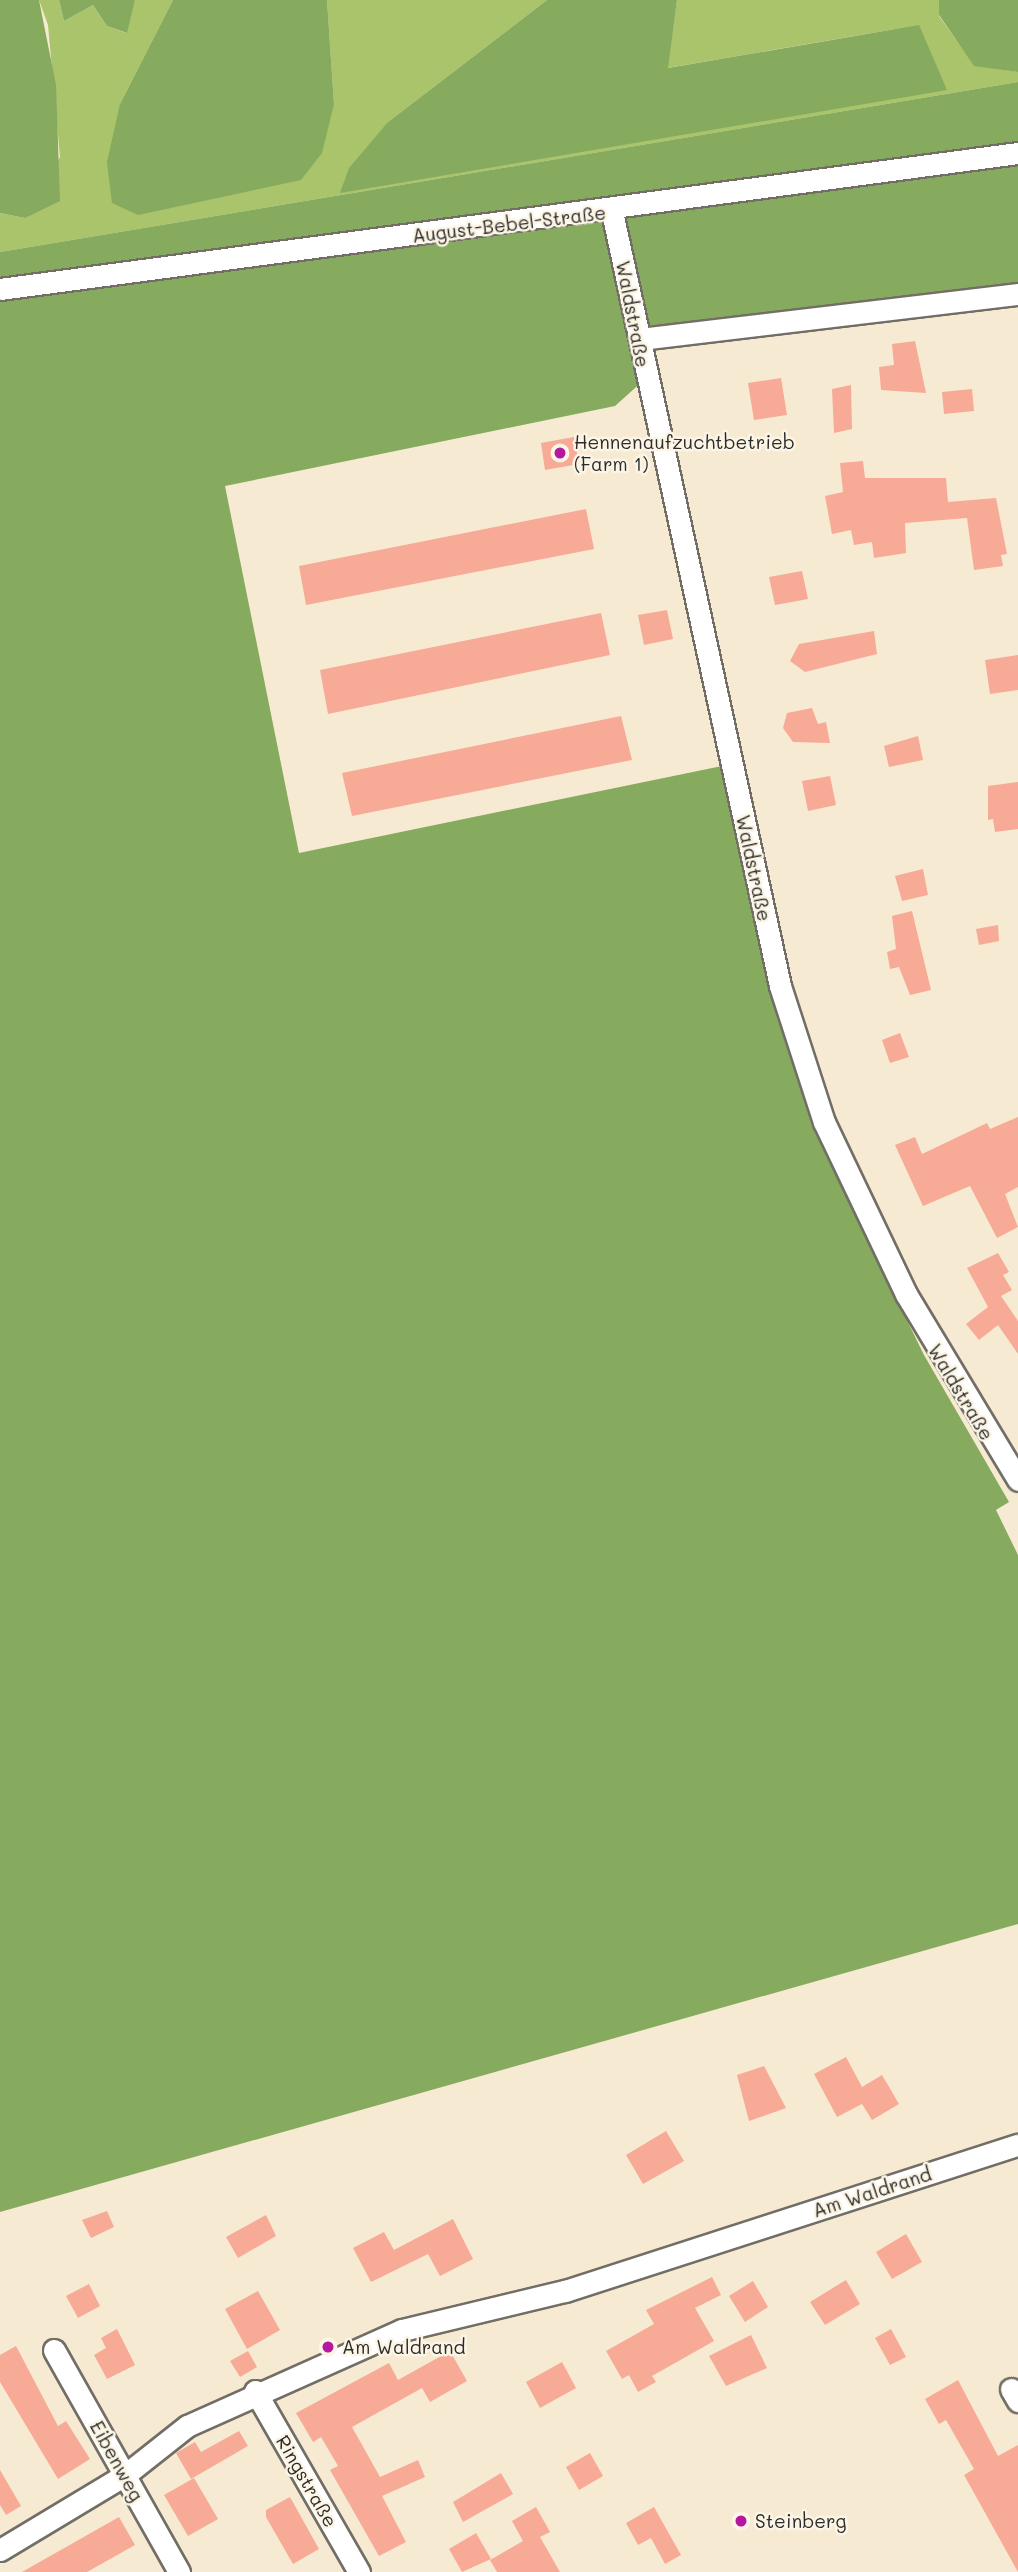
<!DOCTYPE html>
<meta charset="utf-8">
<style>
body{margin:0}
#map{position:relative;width:1018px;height:2572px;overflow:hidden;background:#f7ead3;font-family:Mali,sans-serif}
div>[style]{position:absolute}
.green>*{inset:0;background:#a9c46a}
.forest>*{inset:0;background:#86aa5e}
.building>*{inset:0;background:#f7aa95}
.roads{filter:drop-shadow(2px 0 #726e66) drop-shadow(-2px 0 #726e66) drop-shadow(0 2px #726e66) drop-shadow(0 -2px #726e66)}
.minor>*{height:21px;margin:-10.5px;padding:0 10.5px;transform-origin:10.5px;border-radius:10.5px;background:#fff}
.dots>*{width:19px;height:19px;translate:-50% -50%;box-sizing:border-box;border:4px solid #fcf5e5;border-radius:50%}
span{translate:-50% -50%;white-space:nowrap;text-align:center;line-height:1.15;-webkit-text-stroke:5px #fcf5e5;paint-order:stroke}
.street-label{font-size:19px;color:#2b2b2b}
.poi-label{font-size:19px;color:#2b2b2b}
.left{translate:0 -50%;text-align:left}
</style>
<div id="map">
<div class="green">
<div style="clip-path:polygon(39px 0,59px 0,64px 21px,93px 5px,107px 26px,126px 33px,135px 0,173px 0,120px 104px,334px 104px,327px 0,547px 0,388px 122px,919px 25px,667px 68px,677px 0,939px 0,939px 16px,974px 65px,1018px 72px,1018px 82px,0 252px,0 213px,25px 218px,60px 157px,48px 25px)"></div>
</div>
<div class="forest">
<div style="clip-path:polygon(0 0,39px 0,56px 85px,60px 201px,25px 218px,0 213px)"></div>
<div style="clip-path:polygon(59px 0,135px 0,127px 33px,107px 26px,93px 5px,64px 21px)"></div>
<div style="clip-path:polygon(173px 0,327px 0,334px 104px,322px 153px,301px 180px,138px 215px,112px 203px,107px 162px,120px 104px)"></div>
<div style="clip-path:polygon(547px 0,677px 0,668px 68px,919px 25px,947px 90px,340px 193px,349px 168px,388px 122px)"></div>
<div style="clip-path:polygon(939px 0,1018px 0,1018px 72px,974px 66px,939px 15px)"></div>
<div style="clip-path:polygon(1018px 82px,1018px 286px,647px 332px,655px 370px,615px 406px,225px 486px,299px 853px,722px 766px,760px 951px,812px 1126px,924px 1355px,1009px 1502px,996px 1510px,1018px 1555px,1018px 1924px,0 2212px,0 252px)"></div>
</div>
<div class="building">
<div style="clip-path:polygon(915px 341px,926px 393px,881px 390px,879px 367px,894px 365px,892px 344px)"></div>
<div style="clip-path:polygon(781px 378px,787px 415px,754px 420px,748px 383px)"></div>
<div style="clip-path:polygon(851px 385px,852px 429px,834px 433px,832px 389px)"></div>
<div style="clip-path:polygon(972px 389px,974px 411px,944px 414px,942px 392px)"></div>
<div style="clip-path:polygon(574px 437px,579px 464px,545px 470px,541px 443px)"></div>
<div style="clip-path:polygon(863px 461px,865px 478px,946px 478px,948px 502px,996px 498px,1007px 554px,1001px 555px,1003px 566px,974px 570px,967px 518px,905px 523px,906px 553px,874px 558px,872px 542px,854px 545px,851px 530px,832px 534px,825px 496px,843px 492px,840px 463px)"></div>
<div style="clip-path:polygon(586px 509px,594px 549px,306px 605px,299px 566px)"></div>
<div style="clip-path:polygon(802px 571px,808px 599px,775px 605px,769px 577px)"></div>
<div style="clip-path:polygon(667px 610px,673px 639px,644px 645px,638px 615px)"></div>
<div style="clip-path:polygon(601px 613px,610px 655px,328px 714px,320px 670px)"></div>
<div style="clip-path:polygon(874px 631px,877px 654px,805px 672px,790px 661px,799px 644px)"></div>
<div style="clip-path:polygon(1018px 655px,1018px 690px,990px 694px,985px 660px)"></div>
<div style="clip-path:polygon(812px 708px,818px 724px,826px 722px,830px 743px,793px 742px,783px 728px,787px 713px)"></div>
<div style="clip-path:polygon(621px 716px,632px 760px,352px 816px,342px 773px)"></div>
<div style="clip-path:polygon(918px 736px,923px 760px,889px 767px,884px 746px)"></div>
<div style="clip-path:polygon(830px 776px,836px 805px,808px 811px,802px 781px)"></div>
<div style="clip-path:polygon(1018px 782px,1018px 829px,995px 832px,993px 819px,988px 820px,988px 786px)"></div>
<div style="clip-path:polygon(923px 869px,928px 895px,902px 901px,895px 876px)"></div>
<div style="clip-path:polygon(912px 911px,931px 990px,910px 995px,899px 967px,890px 969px,887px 952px,896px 949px,892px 916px)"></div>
<div style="clip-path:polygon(998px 925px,999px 941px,979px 945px,976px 929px)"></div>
<div style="clip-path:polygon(900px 1033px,909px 1057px,890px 1063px,882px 1040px)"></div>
<div style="clip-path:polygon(1018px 1117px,1018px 1187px,1005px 1194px,1018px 1227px,997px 1238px,970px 1186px,923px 1206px,895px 1145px,915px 1137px,922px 1154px,987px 1123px,990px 1129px)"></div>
<div style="clip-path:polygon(998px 1253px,1009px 1272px,1003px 1275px,1012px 1290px,1001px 1296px,1018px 1321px,1018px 1354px,998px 1325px,979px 1340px,966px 1324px,988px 1307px,967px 1268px)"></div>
<div style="clip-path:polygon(846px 2057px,862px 2087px,882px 2075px,899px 2104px,872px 2120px,862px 2104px,837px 2117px,814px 2074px)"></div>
<div style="clip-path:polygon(764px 2066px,786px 2108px,749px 2121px,737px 2075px)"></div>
<div style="clip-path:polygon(666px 2131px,684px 2161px,643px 2184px,626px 2155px)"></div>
<div style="clip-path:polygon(107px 2211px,114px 2227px,91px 2238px,82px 2220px)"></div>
<div style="clip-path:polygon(266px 2215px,276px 2236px,238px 2258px,226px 2237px)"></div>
<div style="clip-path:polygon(453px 2219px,473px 2259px,440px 2276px,428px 2254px,371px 2282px,353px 2248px,384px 2232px,394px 2250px)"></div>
<div style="clip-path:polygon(906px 2234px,922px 2262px,892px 2279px,876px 2252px)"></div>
<div style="clip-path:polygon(712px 2277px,721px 2295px,695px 2308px,714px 2341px,652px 2376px,656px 2382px,638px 2392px,629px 2375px,622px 2379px,606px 2351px,654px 2324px,646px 2310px)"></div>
<div style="clip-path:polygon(846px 2280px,860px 2304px,825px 2325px,810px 2302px)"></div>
<div style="clip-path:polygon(753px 2281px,768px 2307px,745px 2322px,729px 2296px)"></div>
<div style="clip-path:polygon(89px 2284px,100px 2306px,78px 2318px,66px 2296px)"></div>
<div style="clip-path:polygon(258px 2291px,280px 2330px,247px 2349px,225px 2309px)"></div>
<div style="clip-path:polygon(117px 2329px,135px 2365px,107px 2379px,94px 2355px,106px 2348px,101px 2338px)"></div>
<div style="clip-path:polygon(891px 2329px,906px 2357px,890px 2365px,875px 2338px)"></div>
<div style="clip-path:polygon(751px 2335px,767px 2368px,726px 2386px,709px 2356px)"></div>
<div style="clip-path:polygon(16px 2346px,58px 2426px,66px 2421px,90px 2459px,58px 2479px,0 2382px,0 2355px)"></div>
<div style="clip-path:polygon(248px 2351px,257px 2367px,240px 2377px,230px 2361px)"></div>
<div style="clip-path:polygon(450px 2351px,467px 2381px,430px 2402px,422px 2388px,352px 2427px,380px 2477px,418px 2460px,425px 2477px,382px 2496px,406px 2542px,379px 2556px,330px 2470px,338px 2466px,321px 2437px,313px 2442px,296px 2413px,389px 2363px,398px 2380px)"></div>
<div style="clip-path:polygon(562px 2362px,576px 2388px,540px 2408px,526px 2382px)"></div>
<div style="clip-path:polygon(958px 2380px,998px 2456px,1018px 2445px,1018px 2572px,964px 2475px,974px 2469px,946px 2420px,939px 2424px,925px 2399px)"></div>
<div style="clip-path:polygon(239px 2431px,248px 2446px,191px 2479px,176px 2453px,195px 2442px,201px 2452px)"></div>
<div style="clip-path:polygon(590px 2453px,603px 2476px,579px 2490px,566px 2467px)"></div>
<div style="clip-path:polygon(0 2470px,21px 2506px,6px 2515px,0 2505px)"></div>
<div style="clip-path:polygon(501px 2473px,513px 2494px,463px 2522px,453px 2502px)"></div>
<div style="clip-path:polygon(194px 2478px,218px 2519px,188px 2536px,164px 2495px)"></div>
<div style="clip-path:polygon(290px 2497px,319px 2549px,293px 2564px,266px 2517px,266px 2510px)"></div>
<div style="clip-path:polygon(536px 2507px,550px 2532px,540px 2537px,560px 2572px,497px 2572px,490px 2560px,523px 2541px,512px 2521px)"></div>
<div style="clip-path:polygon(654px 2507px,681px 2555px,665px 2564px,651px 2538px,638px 2545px,626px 2523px)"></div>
<div style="clip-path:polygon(119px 2517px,135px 2545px,87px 2572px,22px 2572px)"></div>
<div style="clip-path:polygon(476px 2533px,491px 2559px,462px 2572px,449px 2549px)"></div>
</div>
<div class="roads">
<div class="minor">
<div style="left:612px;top:212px;width:792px;rotate:77.75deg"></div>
<div style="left:780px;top:986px;width:143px;rotate:72.1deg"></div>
<div style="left:824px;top:1122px;width:191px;rotate:64.5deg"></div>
<div style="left:906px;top:1294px;width:217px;rotate:58.9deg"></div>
<div style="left:0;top:289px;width:1027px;rotate:-7.61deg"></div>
<div style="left:640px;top:339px;width:381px;rotate:-6.8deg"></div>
<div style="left:54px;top:2350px;width:255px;rotate:60.6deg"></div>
<div style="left:1011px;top:2389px;width:14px;rotate:60deg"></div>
<div style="left:255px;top:2391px;width:209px;rotate:60.1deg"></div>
<div style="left:0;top:2550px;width:146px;rotate:-31deg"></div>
<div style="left:125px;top:2475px;width:79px;rotate:-38.3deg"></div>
<div style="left:187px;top:2426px;width:235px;rotate:-24.1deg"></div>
<div style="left:402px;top:2330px;width:168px;rotate:-13.5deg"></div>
<div style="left:565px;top:2291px;width:476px;rotate:-17.9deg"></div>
</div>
</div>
<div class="dots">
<div style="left:560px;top:453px;background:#b5179e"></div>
<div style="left:328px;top:2347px;background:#b5179e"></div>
<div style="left:741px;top:2521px;background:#b5179e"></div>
</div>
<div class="street-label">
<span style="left:509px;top:224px;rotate:-7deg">August-Bebel-Straße</span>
<span style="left:633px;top:314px;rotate:79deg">Waldstraße</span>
<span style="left:754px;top:868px;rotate:78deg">Waldstraße</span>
<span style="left:961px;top:1392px;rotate:59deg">Waldstraße</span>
<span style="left:872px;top:2192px;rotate:-18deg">Am Waldrand</span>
<span style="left:117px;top:2461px;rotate:61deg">Eibenweg</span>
<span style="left:307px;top:2481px;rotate:60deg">Ringstraße</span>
</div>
<div class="poi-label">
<span class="left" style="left:574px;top:453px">Hennenaufzuchtbetrieb<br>(Farm 1)</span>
<span class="left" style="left:342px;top:2347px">Am Waldrand</span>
<span class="left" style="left:755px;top:2521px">Steinberg</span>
</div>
</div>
